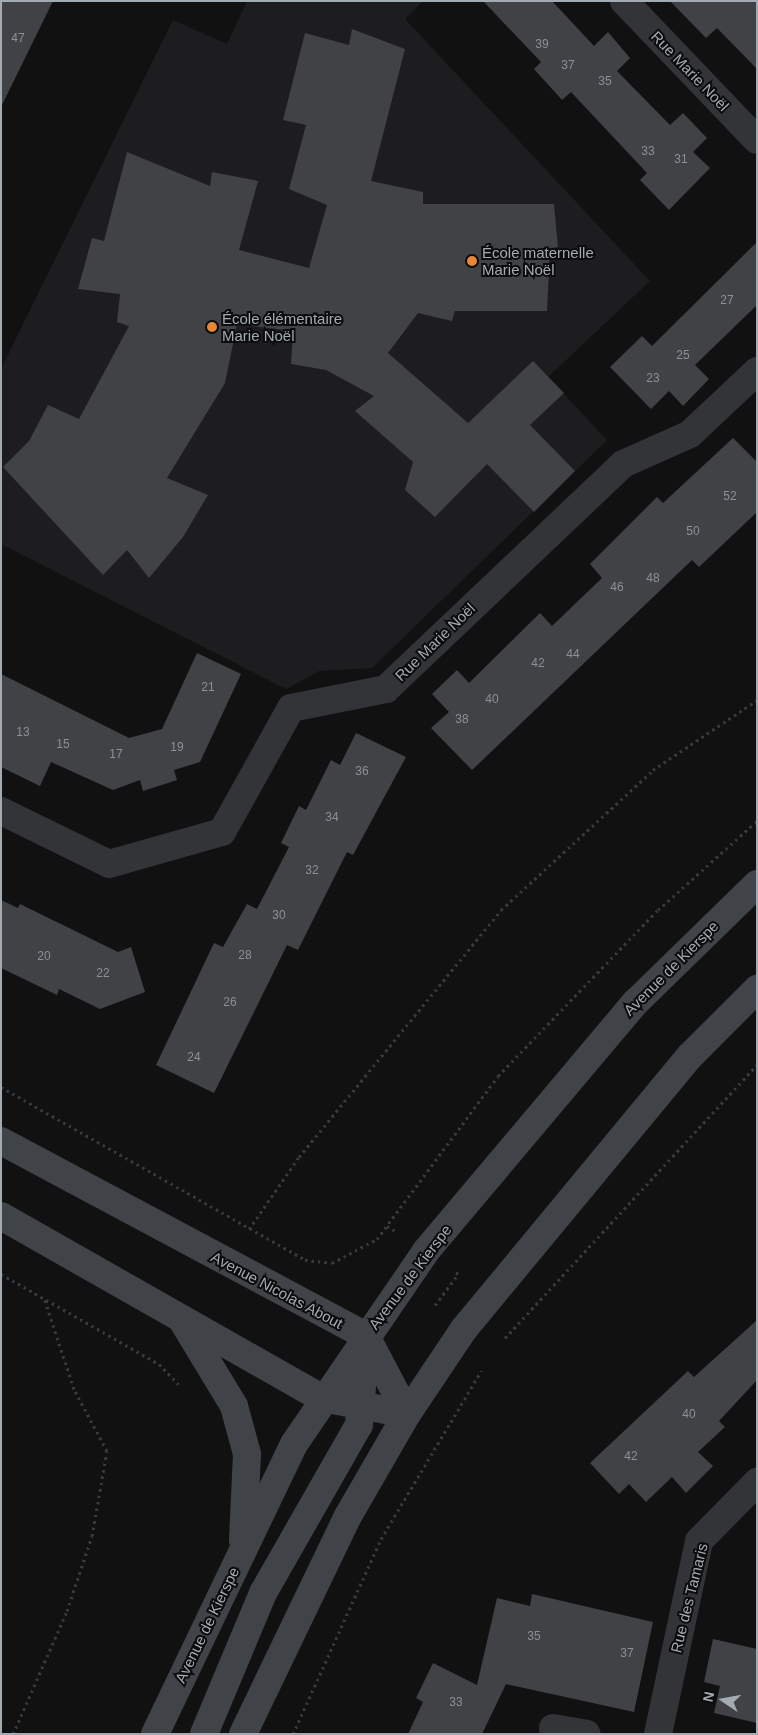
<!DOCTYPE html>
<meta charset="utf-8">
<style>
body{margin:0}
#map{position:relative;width:758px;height:1735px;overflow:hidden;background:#111112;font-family:Arial,sans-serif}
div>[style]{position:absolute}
.built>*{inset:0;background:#1d1d1f}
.building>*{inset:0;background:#404245}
.path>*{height:3px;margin-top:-1.5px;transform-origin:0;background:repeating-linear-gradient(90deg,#383b3e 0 2.5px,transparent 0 6.5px)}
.street>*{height:28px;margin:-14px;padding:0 14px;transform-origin:14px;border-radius:14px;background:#323437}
.secondary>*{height:28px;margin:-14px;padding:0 14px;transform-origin:14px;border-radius:14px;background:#404347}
.dots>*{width:14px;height:14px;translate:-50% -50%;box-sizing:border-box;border:2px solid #0c0c0d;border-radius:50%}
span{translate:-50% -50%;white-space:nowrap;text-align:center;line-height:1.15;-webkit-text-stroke:4px #0c0c0d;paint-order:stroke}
.number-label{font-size:12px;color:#8a9197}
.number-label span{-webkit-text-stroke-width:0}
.street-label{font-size:15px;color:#a3abb2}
.poi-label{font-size:15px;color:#a3abb2}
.left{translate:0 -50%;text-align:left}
.frame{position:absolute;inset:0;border:2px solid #a3abb2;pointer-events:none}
.north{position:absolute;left:698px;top:1675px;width:50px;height:50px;-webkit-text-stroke:4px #0c0c0d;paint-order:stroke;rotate:282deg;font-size:14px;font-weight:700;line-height:20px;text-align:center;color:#a3abb2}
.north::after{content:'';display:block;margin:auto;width:18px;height:22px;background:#a3abb2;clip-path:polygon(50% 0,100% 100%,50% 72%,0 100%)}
</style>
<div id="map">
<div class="built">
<div style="clip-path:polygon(247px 1px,423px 1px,405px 19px,650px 281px,548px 377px,607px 440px,372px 668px,319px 671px,286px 689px,1px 544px,1px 369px,173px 20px,227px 44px)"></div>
</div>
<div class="building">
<div style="clip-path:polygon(1px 1px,53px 1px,1px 107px)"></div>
<div style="clip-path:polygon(483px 1px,552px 1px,594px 46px,608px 32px,630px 58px,617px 71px,670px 125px,683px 113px,707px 138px,693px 152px,710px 168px,669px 210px,640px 180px,647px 173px,571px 92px,562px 100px,534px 69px,541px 62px)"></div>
<div style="clip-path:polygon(670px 1px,757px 1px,757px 69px,717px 28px,706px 38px)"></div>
<div style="clip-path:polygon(352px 29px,405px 49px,371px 181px,423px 192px,423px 204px,554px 204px,558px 247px,550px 248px,547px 311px,455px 311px,452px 321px,418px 313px,388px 353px,468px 423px,533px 361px,564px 393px,530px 425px,575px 471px,534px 512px,487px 464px,435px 517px,405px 490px,413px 462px,355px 411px,374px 396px,326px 370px,291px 364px,293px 331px,237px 324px,225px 383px,167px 478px,208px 495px,183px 537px,149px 578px,127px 550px,103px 575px,3px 467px,29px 441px,48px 405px,79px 419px,129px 326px,117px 322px,120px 294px,78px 289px,92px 238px,104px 241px,127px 152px,210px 186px,212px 172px,258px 181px,239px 250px,309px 268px,327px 205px,289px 189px,306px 125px,283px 120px,305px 33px,349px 45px)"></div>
<div style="clip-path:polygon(757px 242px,757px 305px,695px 365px,709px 379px,683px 406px,669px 391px,651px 409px,610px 367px,642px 336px,652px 346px)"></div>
<div style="clip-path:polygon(733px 438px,757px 462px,757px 512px,699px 567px,692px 560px,472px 770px,431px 728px,449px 712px,432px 694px,457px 670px,469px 683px,540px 613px,552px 626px,602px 578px,590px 564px,657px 497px,663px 503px)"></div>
<div style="clip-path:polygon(197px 653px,241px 674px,200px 762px,174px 770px,177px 780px,143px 791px,140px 780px,113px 790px,51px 762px,40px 786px,1px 767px,1px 674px,129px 738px,162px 729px)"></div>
<div style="clip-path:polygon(356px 733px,406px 757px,353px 855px,347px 852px,298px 950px,287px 945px,214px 1093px,156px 1065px,214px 943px,223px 947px,247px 904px,257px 909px,289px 847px,281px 843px,299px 806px,306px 810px,331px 760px,340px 765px)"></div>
<div style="clip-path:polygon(1px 900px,18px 908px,20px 904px,118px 952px,131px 947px,145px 992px,100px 1009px,59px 989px,57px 995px,1px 968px)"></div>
<div style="clip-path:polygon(757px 1320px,757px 1380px,719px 1421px,725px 1427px,698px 1452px,713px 1466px,686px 1493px,672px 1477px,646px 1502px,629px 1484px,619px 1494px,590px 1463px,688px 1371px,694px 1377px)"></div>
<div style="clip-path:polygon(532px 1594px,653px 1622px,634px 1712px,506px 1684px,482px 1734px,408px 1734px,423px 1702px,416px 1698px,433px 1663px,477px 1685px,497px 1598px,530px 1606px)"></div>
<div style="clip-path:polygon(713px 1639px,757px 1649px,757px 1723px,714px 1713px,720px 1686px,704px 1682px)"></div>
</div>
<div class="path">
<div style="left:1px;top:1087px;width:350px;rotate:29.6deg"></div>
<div style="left:305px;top:1260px;width:27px;rotate:6deg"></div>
<div style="left:332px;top:1263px;width:51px;rotate:-28.1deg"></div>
<div style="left:377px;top:1239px;width:203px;rotate:-53.4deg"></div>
<div style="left:498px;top:1076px;width:231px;rotate:-46.1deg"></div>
<div style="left:658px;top:910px;width:133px;rotate:-42deg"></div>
<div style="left:387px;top:1226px;width:12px;rotate:31deg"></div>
<div style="left:249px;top:1229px;width:88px;rotate:-55.2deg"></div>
<div style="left:299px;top:1157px;width:319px;rotate:-50.7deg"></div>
<div style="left:501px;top:910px;width:207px;rotate:-42.6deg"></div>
<div style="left:653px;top:770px;width:125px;rotate:-33.9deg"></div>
<div style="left:1px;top:1274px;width:182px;rotate:29.7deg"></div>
<div style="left:159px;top:1364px;width:28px;rotate:46deg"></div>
<div style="left:435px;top:1305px;width:39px;rotate:-53deg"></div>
<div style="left:458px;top:1274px;width:5px;rotate:-143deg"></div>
<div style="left:505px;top:1338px;width:372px;rotate:-47.3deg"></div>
<div style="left:13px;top:1734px;width:134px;rotate:-66.3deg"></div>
<div style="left:67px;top:1611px;width:79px;rotate:-71.6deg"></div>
<div style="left:92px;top:1536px;width:86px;rotate:-80deg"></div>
<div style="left:107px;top:1451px;width:70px;rotate:-118deg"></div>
<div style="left:74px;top:1389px;width:96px;rotate:-108.2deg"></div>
<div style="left:293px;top:1734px;width:214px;rotate:-65.7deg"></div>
<div style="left:381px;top:1539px;width:196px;rotate:-59.2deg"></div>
</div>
<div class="street">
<div style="left:624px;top:1px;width:192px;rotate:46.3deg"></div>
<div style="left:1px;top:811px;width:120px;rotate:26.1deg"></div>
<div style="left:109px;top:864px;width:117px;rotate:-15.8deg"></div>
<div style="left:222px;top:832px;width:142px;rotate:-60.9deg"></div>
<div style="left:291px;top:708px;width:97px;rotate:-11.3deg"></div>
<div style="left:386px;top:689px;width:327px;rotate:-43.5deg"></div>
<div style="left:623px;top:464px;width:73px;rotate:-24.1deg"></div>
<div style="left:690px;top:434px;width:92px;rotate:-43.2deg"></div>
<div style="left:553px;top:1728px;width:34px;rotate:10deg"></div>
<div style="left:658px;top:1734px;width:197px;rotate:-78deg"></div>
<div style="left:699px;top:1541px;width:83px;rotate:-45.5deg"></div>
</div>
<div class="secondary">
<div style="left:1px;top:1141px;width:414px;rotate:28.1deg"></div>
<div style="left:366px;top:1336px;width:88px;rotate:62.3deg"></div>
<div style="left:1px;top:1216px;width:369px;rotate:29.6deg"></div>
<div style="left:322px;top:1398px;width:86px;rotate:10.7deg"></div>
<div style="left:182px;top:1320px;width:100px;rotate:58.8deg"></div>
<div style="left:234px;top:1406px;width:50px;rotate:74.8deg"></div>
<div style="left:247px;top:1454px;width:86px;rotate:92.7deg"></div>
<div style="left:155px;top:1734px;width:322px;rotate:-64.4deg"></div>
<div style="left:294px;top:1444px;width:234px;rotate:-55.6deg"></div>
<div style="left:426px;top:1251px;width:326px;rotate:-49.9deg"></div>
<div style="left:636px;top:1002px;width:169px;rotate:-44.3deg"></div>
<div style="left:204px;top:1734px;width:153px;rotate:-67.3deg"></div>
<div style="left:263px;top:1593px;width:193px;rotate:-60.3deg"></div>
<div style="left:359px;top:1425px;width:89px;rotate:-85.5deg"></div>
<div style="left:243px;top:1734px;width:242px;rotate:-64.3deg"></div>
<div style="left:348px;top:1516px;width:118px;rotate:-60deg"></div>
<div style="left:407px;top:1414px;width:102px;rotate:-56.2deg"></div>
<div style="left:464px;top:1329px;width:354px;rotate:-50.4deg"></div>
<div style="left:690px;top:1056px;width:95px;rotate:-45deg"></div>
</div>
<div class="dots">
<div style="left:472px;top:261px;background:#e78734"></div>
<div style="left:212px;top:327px;background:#e78734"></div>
</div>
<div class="number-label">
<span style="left:18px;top:39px">47</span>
<span style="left:542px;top:45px">39</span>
<span style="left:568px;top:66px">37</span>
<span style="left:605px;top:82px">35</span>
<span style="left:648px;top:152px">33</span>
<span style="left:681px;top:160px">31</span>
<span style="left:727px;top:301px">27</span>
<span style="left:683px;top:356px">25</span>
<span style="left:653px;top:379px">23</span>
<span style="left:730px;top:497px">52</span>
<span style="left:693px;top:532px">50</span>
<span style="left:653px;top:579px">48</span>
<span style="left:617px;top:588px">46</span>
<span style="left:573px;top:655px">44</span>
<span style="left:538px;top:664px">42</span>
<span style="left:208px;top:688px">21</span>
<span style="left:492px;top:700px">40</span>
<span style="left:462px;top:720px">38</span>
<span style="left:23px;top:733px">13</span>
<span style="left:63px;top:745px">15</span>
<span style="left:177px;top:748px">19</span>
<span style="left:116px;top:755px">17</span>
<span style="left:362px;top:772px">36</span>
<span style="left:332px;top:818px">34</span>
<span style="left:312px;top:871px">32</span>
<span style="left:279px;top:916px">30</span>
<span style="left:245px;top:956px">28</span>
<span style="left:44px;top:957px">20</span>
<span style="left:103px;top:974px">22</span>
<span style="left:230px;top:1003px">26</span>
<span style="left:194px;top:1058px">24</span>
<span style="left:689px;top:1415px">40</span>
<span style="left:631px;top:1457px">42</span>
<span style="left:534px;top:1637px">35</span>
<span style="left:627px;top:1654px">37</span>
<span style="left:456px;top:1703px">33</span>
</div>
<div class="street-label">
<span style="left:690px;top:71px;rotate:46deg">Rue Marie Noël</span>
<span style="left:435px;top:642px;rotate:-44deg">Rue Marie Noël</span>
<span style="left:671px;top:968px;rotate:-45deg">Avenue de Kierspe</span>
<span style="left:410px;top:1277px;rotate:-53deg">Avenue de Kierspe</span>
<span style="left:277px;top:1290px;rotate:28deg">Avenue Nicolas About</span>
<span style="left:689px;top:1598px;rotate:-76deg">Rue des Tamaris</span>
<span style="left:207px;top:1625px;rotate:-64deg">Avenue de Kierspe</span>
</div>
<div class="poi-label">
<span class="left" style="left:482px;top:261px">École maternelle<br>Marie Noël</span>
<span class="left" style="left:222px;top:327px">École élémentaire<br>Marie Noël</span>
</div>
<div class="frame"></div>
<div class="north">N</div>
</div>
